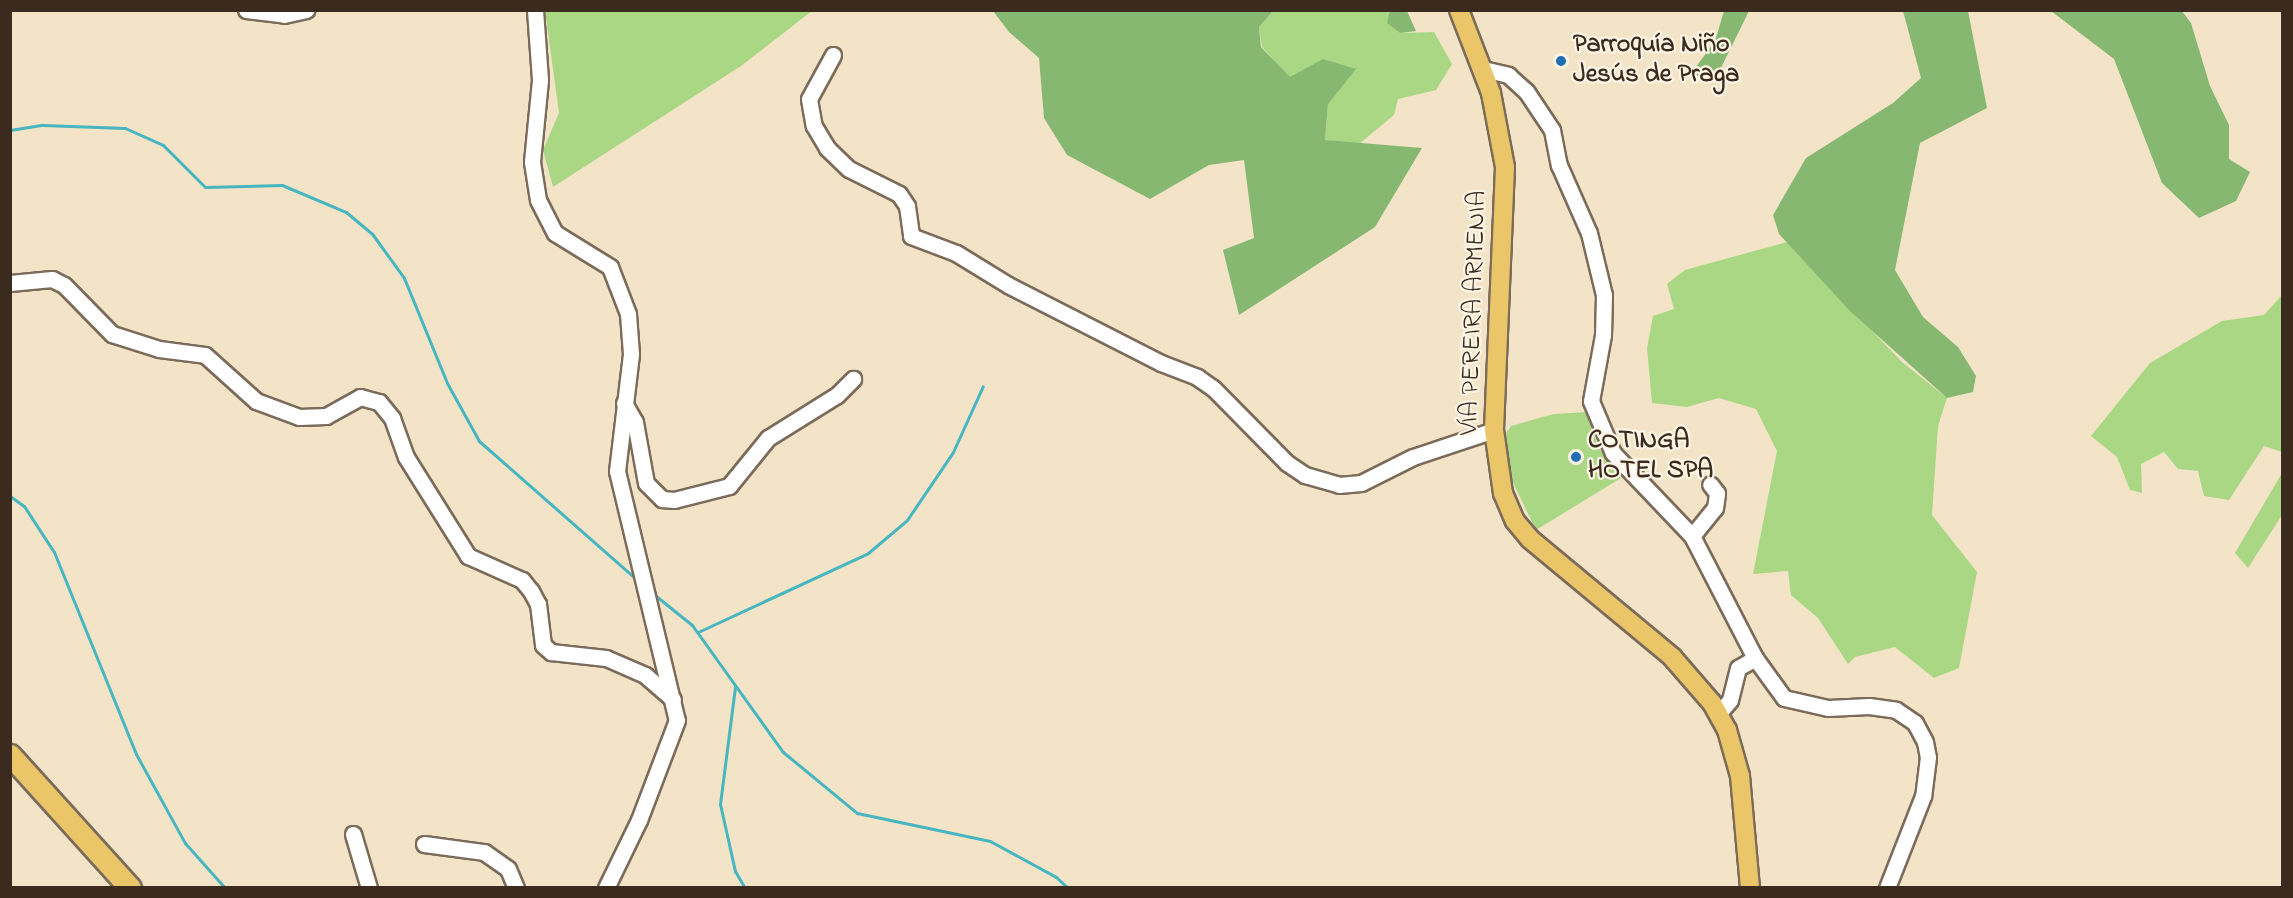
<!DOCTYPE html>
<meta charset="utf-8">
<style>
body{margin:0}
#map{position:relative;width:2293px;height:898px;overflow:hidden;background:#f3e4c8;font-family:"Indie Flower",sans-serif}
div>[style]{position:absolute}
.green>*{inset:0;background:#aad784}
.forest>*{inset:0;background:#87b872}
.stream>*{height:3px;margin:-1.5px;padding:0 1.5px;transform-origin:1.5px;border-radius:1.5px;background:#47b6c0}
.roads{filter:drop-shadow(2px 0 #7b6b5a) drop-shadow(-2px 0 #7b6b5a) drop-shadow(0 2px #7b6b5a) drop-shadow(0 -2px #7b6b5a)}
.minor>*{height:15px;margin:-7.5px;padding:0 7.5px;transform-origin:7.5px;border-radius:7.5px;background:#fff}
.major>*{height:18px;margin:-9px;padding:0 9px;transform-origin:9px;border-radius:9px;background:#ebc669}
.highway>*{height:21px;margin:-10.5px;padding:0 10.5px;transform-origin:10.5px;border-radius:10.5px;background:#ebc669}
.dots>*{width:16px;height:16px;translate:-50% -50%;box-sizing:border-box;border:3px solid #fcf5e5;border-radius:50%}
span{translate:-50% -50%;white-space:nowrap;text-align:center;line-height:1.15;-webkit-text-stroke:4.5px #fcf5e5;paint-order:stroke}
.poi-label{font-size:26px;color:#3b2a1e;font-weight:700}
.left{translate:0 -50%;text-align:left}
.street-label{font-size:26px;color:#3b2a1e}
.frame{position:absolute;inset:0;border:12px solid #3b2a1e;pointer-events:none}
</style>
<div id="map">
<div class="green">
<div style="clip-path:polygon(545px 11px,545px 10px,812px 11px,741px 66px,553px 187px,543px 150px,559px 113px)"></div>
<div style="clip-path:polygon(1273px 11px,1390px 11px,1388px 23px,1400px 33px,1434px 32px,1452px 64px,1436px 90px,1398px 99px,1394px 115px,1359px 144px,1325px 140px,1328px 104px,1323px 60px,1290px 78px,1262px 47px,1259px 27px)"></div>
<div style="clip-path:polygon(1787px 242px,1902px 362px,1947px 398px,1938px 426px,1932px 515px,1977px 572px,1959px 668px,1934px 678px,1895px 647px,1855px 657px,1848px 664px,1818px 618px,1791px 595px,1788px 571px,1753px 574px,1777px 451px,1756px 409px,1719px 398px,1687px 407px,1652px 403px,1647px 348px,1653px 316px,1674px 309px,1667px 284px,1685px 270px)"></div>
<div style="clip-path:polygon(2282px 295px,2282px 452px,2264px 446px,2229px 500px,2204px 496px,2198px 471px,2178px 469px,2164px 452px,2141px 464px,2142px 493px,2130px 490px,2117px 457px,2091px 436px,2150px 363px,2222px 321px,2264px 315px)"></div>
<div style="clip-path:polygon(1587px 412px,1598px 447px,1621px 478px,1536px 530px,1503px 462px,1504px 436px,1511px 426px,1554px 414px)"></div>
<div style="clip-path:polygon(2282px 473px,2282px 515px,2248px 568px,2235px 553px)"></div>
</div>
<div class="forest">
<div style="clip-path:polygon(1390px 10px,1407px 11px,1416px 31px,1400px 33px,1387px 23px)"></div>
<div style="clip-path:polygon(993px 11px,1273px 11px,1259px 27px,1261px 47px,1290px 77px,1323px 59px,1356px 69px,1328px 104px,1325px 140px,1422px 148px,1375px 227px,1239px 315px,1223px 250px,1254px 238px,1244px 160px,1209px 165px,1150px 199px,1067px 155px,1044px 118px,1039px 58px,1009px 32px)"></div>
<div style="clip-path:polygon(1724px 11px,1749px 11px,1716px 78px,1690px 75px,1715px 41px)"></div>
<div style="clip-path:polygon(1903px 11px,1968px 11px,1987px 108px,1920px 143px,1895px 270px,1923px 317px,1958px 347px,1976px 376px,1973px 392px,1947px 398px,1850px 311px,1779px 234px,1773px 215px,1806px 158px,1893px 103px,1921px 78px)"></div>
<div style="clip-path:polygon(2051px 11px,2182px 11px,2191px 23px,2210px 86px,2229px 125px,2229px 159px,2250px 172px,2236px 201px,2199px 218px,2162px 183px,2114px 59px)"></div>
</div>
<div class="stream">
<div style="left:10px;top:130px;width:33px;rotate:-9deg"></div>
<div style="left:43px;top:125px;width:82px;rotate:2.1deg"></div>
<div style="left:125px;top:128px;width:42px;rotate:24.1deg"></div>
<div style="left:163px;top:145px;width:59px;rotate:45deg"></div>
<div style="left:205px;top:187px;width:77px;rotate:-1.5deg"></div>
<div style="left:282px;top:185px;width:69px;rotate:22.9deg"></div>
<div style="left:346px;top:212px;width:35px;rotate:40deg"></div>
<div style="left:373px;top:235px;width:53px;rotate:54.2deg"></div>
<div style="left:404px;top:278px;width:113px;rotate:67.7deg"></div>
<div style="left:447px;top:383px;width:66px;rotate:61.1deg"></div>
<div style="left:479px;top:441px;width:210px;rotate:41.3deg"></div>
<div style="left:10px;top:496px;width:17px;rotate:36deg"></div>
<div style="left:24px;top:506px;width:55px;rotate:56.9deg"></div>
<div style="left:54px;top:552px;width:218px;rotate:67.9deg"></div>
<div style="left:136px;top:754px;width:102px;rotate:61.2deg"></div>
<div style="left:185px;top:843px;width:60px;rotate:48.4deg"></div>
<div style="left:651px;top:592px;width:53px;rotate:38.8deg"></div>
<div style="left:692px;top:625px;width:156px;rotate:54.4deg"></div>
<div style="left:783px;top:752px;width:96px;rotate:39.5deg"></div>
<div style="left:857px;top:813px;width:136px;rotate:11.9deg"></div>
<div style="left:990px;top:841px;width:75px;rotate:28.6deg"></div>
<div style="left:1056px;top:877px;width:16px;rotate:43deg"></div>
<div style="left:698px;top:632px;width:187px;rotate:-24.9deg"></div>
<div style="left:868px;top:553px;width:51px;rotate:-40.2deg"></div>
<div style="left:907px;top:520px;width:82px;rotate:-55.9deg"></div>
<div style="left:953px;top:452px;width:72px;rotate:-65.6deg"></div>
<div style="left:735px;top:687px;width:118px;rotate:97.3deg"></div>
<div style="left:720px;top:804px;width:69px;rotate:77.4deg"></div>
<div style="left:735px;top:871px;width:20px;rotate:60deg"></div>
</div>
<div class="roads">
<div class="minor">
<div style="left:246px;top:10px;width:38px;rotate:7deg"></div>
<div style="left:284px;top:15px;width:23px;rotate:-13deg"></div>
<div style="left:535px;top:10px;width:70px;rotate:85.9deg"></div>
<div style="left:540px;top:80px;width:82px;rotate:95.6deg"></div>
<div style="left:532px;top:162px;width:38px;rotate:81deg"></div>
<div style="left:538px;top:200px;width:37px;rotate:63deg"></div>
<div style="left:555px;top:233px;width:65px;rotate:31.7deg"></div>
<div style="left:610px;top:267px;width:50px;rotate:69deg"></div>
<div style="left:628px;top:314px;width:40px;rotate:85.7deg"></div>
<div style="left:631px;top:354px;width:118px;rotate:96.8deg"></div>
<div style="left:617px;top:471px;width:256px;rotate:76.5deg"></div>
<div style="left:677px;top:720px;width:107px;rotate:110.8deg"></div>
<div style="left:639px;top:820px;width:76px;rotate:115.9deg"></div>
<div style="left:833px;top:55px;width:50px;rotate:118.6deg"></div>
<div style="left:809px;top:99px;width:27px;rotate:80deg"></div>
<div style="left:814px;top:126px;width:26px;rotate:59deg"></div>
<div style="left:827px;top:148px;width:30px;rotate:44deg"></div>
<div style="left:849px;top:169px;width:56px;rotate:26.6deg"></div>
<div style="left:899px;top:194px;width:14px;rotate:56deg"></div>
<div style="left:907px;top:206px;width:30px;rotate:82deg"></div>
<div style="left:911px;top:236px;width:48px;rotate:20.7deg"></div>
<div style="left:956px;top:253px;width:61px;rotate:31.6deg"></div>
<div style="left:1008px;top:285px;width:172px;rotate:27deg"></div>
<div style="left:1161px;top:363px;width:39px;rotate:21deg"></div>
<div style="left:1197px;top:377px;width:19px;rotate:35deg"></div>
<div style="left:1213px;top:388px;width:105px;rotate:45.4deg"></div>
<div style="left:1287px;top:463px;width:22px;rotate:34deg"></div>
<div style="left:1305px;top:475px;width:35px;rotate:16deg"></div>
<div style="left:1339px;top:485px;width:22px;rotate:-5deg"></div>
<div style="left:1361px;top:483px;width:58px;rotate:-26.6deg"></div>
<div style="left:1413px;top:457px;width:85px;rotate:-18.4deg"></div>
<div style="left:1483px;top:69px;width:26px;rotate:13deg"></div>
<div style="left:1508px;top:75px;width:24px;rotate:42deg"></div>
<div style="left:1526px;top:91px;width:47px;rotate:56.3deg"></div>
<div style="left:1552px;top:130px;width:36px;rotate:79deg"></div>
<div style="left:1559px;top:165px;width:74px;rotate:66.2deg"></div>
<div style="left:1589px;top:233px;width:64px;rotate:76.4deg"></div>
<div style="left:1604px;top:295px;width:40px;rotate:91.4deg"></div>
<div style="left:1603px;top:335px;width:67px;rotate:100.3deg"></div>
<div style="left:1591px;top:401px;width:56px;rotate:67.1deg"></div>
<div style="left:1613px;top:453px;width:115px;rotate:46.4deg"></div>
<div style="left:1692px;top:536px;width:137px;rotate:62.7deg"></div>
<div style="left:1755px;top:658px;width:49px;rotate:54.1deg"></div>
<div style="left:1784px;top:698px;width:45px;rotate:12.8deg"></div>
<div style="left:1828px;top:708px;width:41px;rotate:-2.8deg"></div>
<div style="left:1869px;top:706px;width:27px;rotate:8deg"></div>
<div style="left:1896px;top:710px;width:23px;rotate:34deg"></div>
<div style="left:1915px;top:723px;width:21px;rotate:62deg"></div>
<div style="left:1925px;top:742px;width:15px;rotate:79deg"></div>
<div style="left:1928px;top:757px;width:39px;rotate:97deg"></div>
<div style="left:1923px;top:796px;width:99px;rotate:111.4deg"></div>
<div style="left:10px;top:283px;width:42px;rotate:-5.4deg"></div>
<div style="left:52px;top:279px;width:13px;rotate:27deg"></div>
<div style="left:64px;top:285px;width:69px;rotate:45.6deg"></div>
<div style="left:112px;top:334px;width:49px;rotate:17.7deg"></div>
<div style="left:159px;top:349px;width:46px;rotate:7.4deg"></div>
<div style="left:205px;top:355px;width:69px;rotate:42deg"></div>
<div style="left:256px;top:401px;width:46px;rotate:20.4deg"></div>
<div style="left:299px;top:417px;width:27px;rotate:-2deg"></div>
<div style="left:326px;top:416px;width:39px;rotate:-29deg"></div>
<div style="left:360px;top:397px;width:20px;rotate:15deg"></div>
<div style="left:379px;top:402px;width:21px;rotate:51deg"></div>
<div style="left:392px;top:418px;width:41px;rotate:70.3deg"></div>
<div style="left:406px;top:457px;width:117px;rotate:57.9deg"></div>
<div style="left:468px;top:556px;width:59px;rotate:24deg"></div>
<div style="left:522px;top:580px;width:14px;rotate:51deg"></div>
<div style="left:531px;top:591px;width:15px;rotate:62deg"></div>
<div style="left:538px;top:604px;width:41px;rotate:83deg"></div>
<div style="left:543px;top:645px;width:11px;rotate:41deg"></div>
<div style="left:551px;top:652px;width:55px;rotate:6.2deg"></div>
<div style="left:606px;top:658px;width:43px;rotate:23.6deg"></div>
<div style="left:645px;top:675px;width:37px;rotate:41deg"></div>
<div style="left:624px;top:403px;width:22px;rotate:60deg"></div>
<div style="left:635px;top:422px;width:62px;rotate:79.8deg"></div>
<div style="left:646px;top:483px;width:23px;rotate:45deg"></div>
<div style="left:662px;top:499px;width:12px;rotate:5deg"></div>
<div style="left:674px;top:500px;width:57px;rotate:-14.3deg"></div>
<div style="left:729px;top:486px;width:62px;rotate:-50.9deg"></div>
<div style="left:768px;top:438px;width:81px;rotate:-31.9deg"></div>
<div style="left:837px;top:395px;width:23px;rotate:-45deg"></div>
<div style="left:1692px;top:536px;width:36px;rotate:-51deg"></div>
<div style="left:1715px;top:508px;width:15px;rotate:-82deg"></div>
<div style="left:1717px;top:493px;width:11px;rotate:-128deg"></div>
<div style="left:1718px;top:714px;width:18px;rotate:-49deg"></div>
<div style="left:1730px;top:700px;width:33px;rotate:-76deg"></div>
<div style="left:1738px;top:668px;width:20px;rotate:-30deg"></div>
<div style="left:353px;top:834px;width:56px;rotate:73.5deg"></div>
<div style="left:424px;top:844px;width:61px;rotate:7.6deg"></div>
<div style="left:484px;top:852px;width:29px;rotate:35deg"></div>
<div style="left:508px;top:869px;width:21px;rotate:67deg"></div>
</div>
<div class="major">
<div style="left:1459px;top:10px;width:89px;rotate:68.9deg"></div>
<div style="left:1491px;top:93px;width:75px;rotate:79.3deg"></div>
<div style="left:1505px;top:167px;width:263px;rotate:92.4deg"></div>
<div style="left:1494px;top:430px;width:64px;rotate:81.9deg"></div>
<div style="left:1503px;top:493px;width:30px;rotate:67deg"></div>
<div style="left:1515px;top:521px;width:23px;rotate:50deg"></div>
<div style="left:1530px;top:539px;width:185px;rotate:39.7deg"></div>
<div style="left:1672px;top:657px;width:61px;rotate:49deg"></div>
<div style="left:1712px;top:703px;width:31px;rotate:61deg"></div>
<div style="left:1727px;top:730px;width:48px;rotate:74.2deg"></div>
<div style="left:1740px;top:776px;width:112px;rotate:84.9deg"></div>
</div>
<div class="highway">
<div style="left:10px;top:755px;width:179px;rotate:47.9deg"></div>
</div>
</div>
<div class="dots">
<div style="left:1561px;top:61px;background:#1f6fb2"></div>
<div style="left:1576px;top:457px;background:#1f6fb2"></div>
</div>
<div class="poi-label">
<span class="left" style="left:1573px;top:61px">Parroquía Niño<br>Jesús de Praga</span>
<span class="left" style="left:1588px;top:457px">COTINGA<br>HOTEL SPA</span>
</div>
<div class="street-label">
<span style="left:1475px;top:313px;rotate:-88deg">VÍA PEREIRA ARMENIA</span>
</div>
<div class="frame"></div>
</div>
